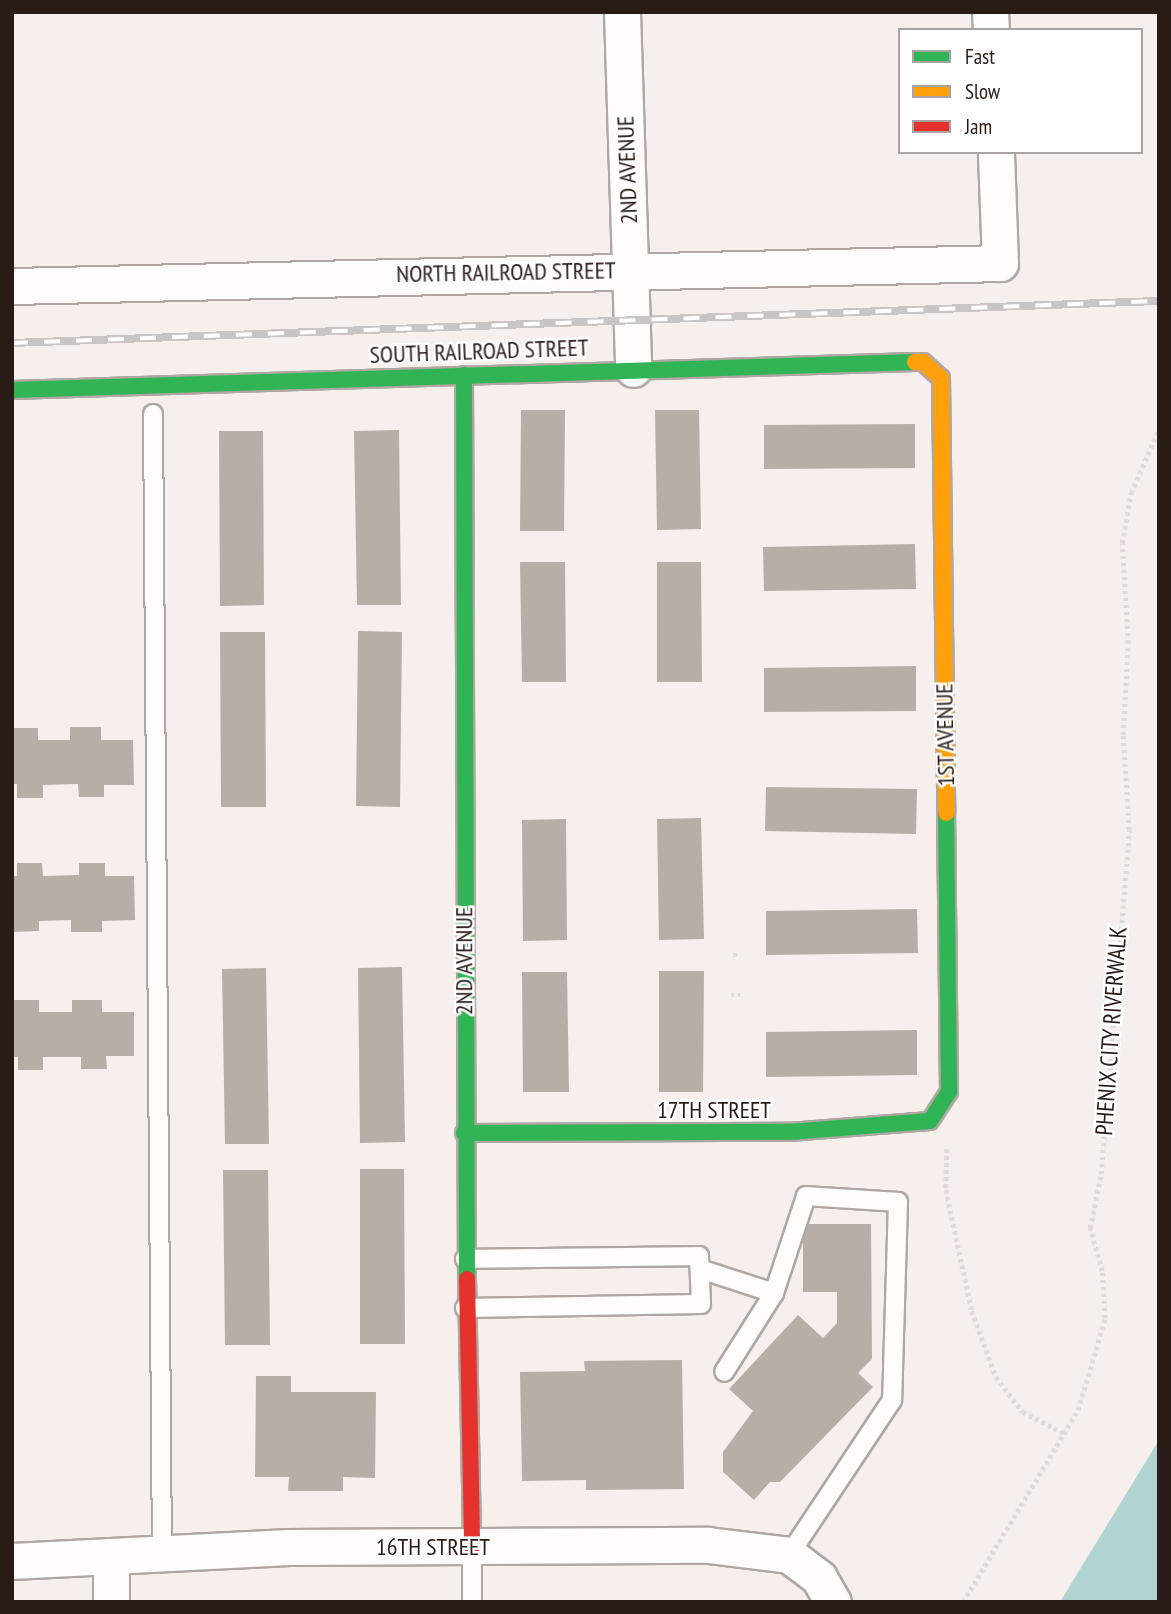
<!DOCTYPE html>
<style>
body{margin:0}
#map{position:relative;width:1171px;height:1614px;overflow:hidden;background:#f6efeb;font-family:"PT Sans Narrow",sans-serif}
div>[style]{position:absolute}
.water>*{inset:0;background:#b1d4d3}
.building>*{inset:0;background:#b7aea7}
.path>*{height:4.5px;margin-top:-2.25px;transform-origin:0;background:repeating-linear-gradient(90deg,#dddbda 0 3.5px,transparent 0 7px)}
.roads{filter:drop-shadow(2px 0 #b0a7a3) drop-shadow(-2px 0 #b0a7a3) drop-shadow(0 2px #b0a7a3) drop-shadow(0 -2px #b0a7a3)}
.lane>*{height:18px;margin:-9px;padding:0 9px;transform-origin:9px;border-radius:9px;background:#fefdfc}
.street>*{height:35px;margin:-17.5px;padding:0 17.5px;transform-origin:17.5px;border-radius:17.5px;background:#fefdfc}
.fast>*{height:16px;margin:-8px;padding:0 8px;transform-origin:8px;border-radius:8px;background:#30b455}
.slow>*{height:16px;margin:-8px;padding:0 8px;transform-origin:8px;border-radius:8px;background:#ff9f0a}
.jam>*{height:16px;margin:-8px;padding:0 8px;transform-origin:8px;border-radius:8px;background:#e5322d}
.rail>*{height:8px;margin-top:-4px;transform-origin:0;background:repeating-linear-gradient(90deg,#fff 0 16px,#c8c5c4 0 32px);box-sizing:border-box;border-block:2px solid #c8c5c4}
span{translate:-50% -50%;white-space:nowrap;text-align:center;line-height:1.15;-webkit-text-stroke:5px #fff;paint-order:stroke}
.street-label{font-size:24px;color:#291c17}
.frame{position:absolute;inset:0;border:14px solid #291c17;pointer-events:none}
.legend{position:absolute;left:898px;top:28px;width:245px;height:126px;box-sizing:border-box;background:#fff;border:2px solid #a9a4a2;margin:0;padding:9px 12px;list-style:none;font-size:21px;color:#291c17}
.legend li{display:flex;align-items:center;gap:14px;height:35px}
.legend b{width:35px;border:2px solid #a9a4a2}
</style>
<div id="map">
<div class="water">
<div style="clip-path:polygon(1159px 1440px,1159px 1602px,1060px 1602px)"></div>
</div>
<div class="building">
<div style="clip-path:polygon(521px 410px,565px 410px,564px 531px,520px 531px)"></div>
<div style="clip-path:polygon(655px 410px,699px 410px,701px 529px,657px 530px)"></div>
<div style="clip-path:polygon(915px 424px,915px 468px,764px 469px,764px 425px)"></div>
<div style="clip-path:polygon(399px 430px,401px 605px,357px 605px,354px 431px)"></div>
<div style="clip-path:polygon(219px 431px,263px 431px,264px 605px,220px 606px)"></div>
<div style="clip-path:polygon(915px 544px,916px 589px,764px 591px,763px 547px)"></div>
<div style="clip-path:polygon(520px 562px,565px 562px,566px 682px,522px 682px)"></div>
<div style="clip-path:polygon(657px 562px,701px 562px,702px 682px,657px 682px)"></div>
<div style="clip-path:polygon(358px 631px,402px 632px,400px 807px,356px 806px)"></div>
<div style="clip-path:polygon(220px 632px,265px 632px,266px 807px,221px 807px)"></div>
<div style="clip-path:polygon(916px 666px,916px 711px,764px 712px,764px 668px)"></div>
<div style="clip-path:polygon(70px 727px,101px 727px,101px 740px,133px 740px,134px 785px,104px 785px,104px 797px,79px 797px,78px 784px,43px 785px,43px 798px,17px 798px,17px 784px,12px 784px,12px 728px,38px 728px,38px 740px,70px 740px)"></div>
<div style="clip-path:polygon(766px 787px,917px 789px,916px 834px,765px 831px)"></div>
<div style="clip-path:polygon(701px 818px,704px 939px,659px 940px,657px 819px)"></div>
<div style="clip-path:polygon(566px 819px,567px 940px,523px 941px,522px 820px)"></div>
<div style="clip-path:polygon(17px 863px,42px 863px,43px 876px,79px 875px,79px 863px,105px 863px,105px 876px,134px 876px,135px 920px,102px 921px,102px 932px,71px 932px,71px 920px,39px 921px,39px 931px,12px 932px,12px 876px,17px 876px)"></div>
<div style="clip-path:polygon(917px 909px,918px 953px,766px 955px,766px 911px)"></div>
<div style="clip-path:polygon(402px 967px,405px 1142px,360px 1143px,358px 968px)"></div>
<div style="clip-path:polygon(266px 968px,269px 1144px,225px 1144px,222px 969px)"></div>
<div style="clip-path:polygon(659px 971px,704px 971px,703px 1092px,659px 1092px)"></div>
<div style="clip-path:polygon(522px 972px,567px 972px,569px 1092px,523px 1092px)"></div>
<div style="clip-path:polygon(12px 1000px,39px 1000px,39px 1012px,72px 1012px,72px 1000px,102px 1000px,102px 1012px,134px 1012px,134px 1056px,106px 1056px,107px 1069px,81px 1069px,81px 1057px,43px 1057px,43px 1070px,18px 1070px,18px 1057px,12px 1057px)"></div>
<div style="clip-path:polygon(917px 1030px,917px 1075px,766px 1077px,766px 1032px)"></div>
<div style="clip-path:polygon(360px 1169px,404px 1169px,405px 1344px,360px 1344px)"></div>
<div style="clip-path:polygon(223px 1170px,268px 1170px,270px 1345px,225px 1345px)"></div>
<div style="clip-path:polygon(803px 1224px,871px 1224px,872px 1359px,858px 1373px,873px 1387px,780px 1482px,770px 1482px,754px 1500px,723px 1472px,723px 1452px,753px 1411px,729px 1389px,798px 1315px,823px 1338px,837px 1323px,837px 1292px,803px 1292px)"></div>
<div style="clip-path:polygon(682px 1360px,684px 1489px,586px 1490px,586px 1480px,522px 1481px,520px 1372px,585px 1371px,584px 1361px)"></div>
<div style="clip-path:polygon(256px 1376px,291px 1376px,291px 1392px,376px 1392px,375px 1478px,343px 1477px,343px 1491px,288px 1491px,289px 1477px,255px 1477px)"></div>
</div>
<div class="path">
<div style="left:733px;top:955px;width:7px"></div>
<div style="left:731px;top:995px;width:9px"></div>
<div style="left:947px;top:1149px;width:41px;rotate:91.4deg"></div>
<div style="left:946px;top:1190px;width:124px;rotate:77.9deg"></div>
<div style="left:972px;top:1311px;width:70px;rotate:70deg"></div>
<div style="left:996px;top:1377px;width:44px;rotate:52.4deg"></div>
<div style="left:1023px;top:1412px;width:46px;rotate:27.1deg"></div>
<div style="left:963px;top:1602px;width:224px;rotate:-59.1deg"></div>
<div style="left:1078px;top:1410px;width:96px;rotate:-73.6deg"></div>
<div style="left:1105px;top:1318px;width:47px;rotate:-93.7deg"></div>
<div style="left:1102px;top:1271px;width:45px;rotate:-105.6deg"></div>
<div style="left:1090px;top:1228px;width:55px;rotate:-78.5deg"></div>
<div style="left:1101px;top:1174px;width:345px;rotate:-85.3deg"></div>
<div style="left:1129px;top:830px;width:95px;rotate:-93.6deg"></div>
<div style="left:1123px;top:735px;width:92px;rotate:-86.9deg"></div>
<div style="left:1128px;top:643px;width:100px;rotate:-93.4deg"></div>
<div style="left:1122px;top:543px;width:51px;rotate:-79.8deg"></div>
<div style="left:1131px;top:493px;width:70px;rotate:-66.4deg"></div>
</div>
<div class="roads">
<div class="lane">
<div style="left:153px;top:414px;width:1140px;rotate:89.55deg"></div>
<div style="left:465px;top:1259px;width:234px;rotate:-0.7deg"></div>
<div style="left:699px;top:1256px;width:48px;rotate:87.6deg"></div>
<div style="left:701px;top:1304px;width:236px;rotate:179deg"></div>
<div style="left:700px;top:1269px;width:78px;rotate:18deg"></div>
<div style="left:774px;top:1293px;width:93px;rotate:122.3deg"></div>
<div style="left:774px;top:1293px;width:102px;rotate:-71.7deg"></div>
<div style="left:806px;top:1196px;width:92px;rotate:3.7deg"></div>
<div style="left:898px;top:1202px;width:198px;rotate:91.7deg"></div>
<div style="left:892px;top:1400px;width:186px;rotate:123.6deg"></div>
<div style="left:472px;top:1547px;width:55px;rotate:90deg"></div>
</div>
<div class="street">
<div style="left:622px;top:12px;width:357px;rotate:88.2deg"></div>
<div style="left:990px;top:12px;width:18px;rotate:87deg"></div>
<div style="left:12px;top:286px;width:988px;rotate:-1.33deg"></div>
<div style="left:1000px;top:263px;width:111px;rotate:-92.1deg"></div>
<div style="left:111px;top:1557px;width:45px;rotate:90deg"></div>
<div style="left:12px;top:1561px;width:277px;rotate:-2.9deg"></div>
<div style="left:289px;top:1547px;width:419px;rotate:-0.3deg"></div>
<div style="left:708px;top:1545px;width:82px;rotate:7deg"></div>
<div style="left:789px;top:1555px;width:38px;rotate:37deg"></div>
<div style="left:819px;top:1578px;width:28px;rotate:60deg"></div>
</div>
<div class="fast">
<div style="left:464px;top:375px;width:904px;rotate:89.81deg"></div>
<div style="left:12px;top:390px;width:903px;rotate:-1.78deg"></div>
<div style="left:464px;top:1133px;width:325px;rotate:-0.2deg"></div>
<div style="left:789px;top:1132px;width:141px;rotate:-4.5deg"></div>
<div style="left:930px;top:1121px;width:35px;rotate:-57deg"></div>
<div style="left:949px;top:1092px;width:279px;rotate:-90.6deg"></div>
</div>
<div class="slow">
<div style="left:915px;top:362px;width:8px"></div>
<div style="left:923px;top:362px;width:24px;rotate:42deg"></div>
<div style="left:941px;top:378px;width:435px;rotate:89.3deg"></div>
</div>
<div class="jam">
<div style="left:467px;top:1279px;width:268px;rotate:88.9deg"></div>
</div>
</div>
<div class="rail">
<div style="left:12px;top:343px;width:1148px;rotate:-2.1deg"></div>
</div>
<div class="street-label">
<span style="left:627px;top:170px;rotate:-92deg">2ND AVENUE</span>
<span style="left:506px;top:272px;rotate:-1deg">NORTH RAILROAD STREET</span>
<span style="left:479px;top:351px;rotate:-2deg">SOUTH RAILROAD STREET</span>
<span style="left:945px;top:735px;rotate:-91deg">1ST AVENUE</span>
<span style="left:464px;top:961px;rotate:-90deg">2ND AVENUE</span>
<span style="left:1111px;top:1031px;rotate:-86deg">PHENIX CITY RIVERWALK</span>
<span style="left:714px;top:1110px">17TH STREET</span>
<span style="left:433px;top:1547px">16TH STREET</span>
</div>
<div class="frame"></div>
<ul class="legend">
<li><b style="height:9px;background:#30b455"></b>Fast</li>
<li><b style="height:9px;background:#ff9f0a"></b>Slow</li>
<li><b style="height:9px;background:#e5322d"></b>Jam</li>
</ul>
</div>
